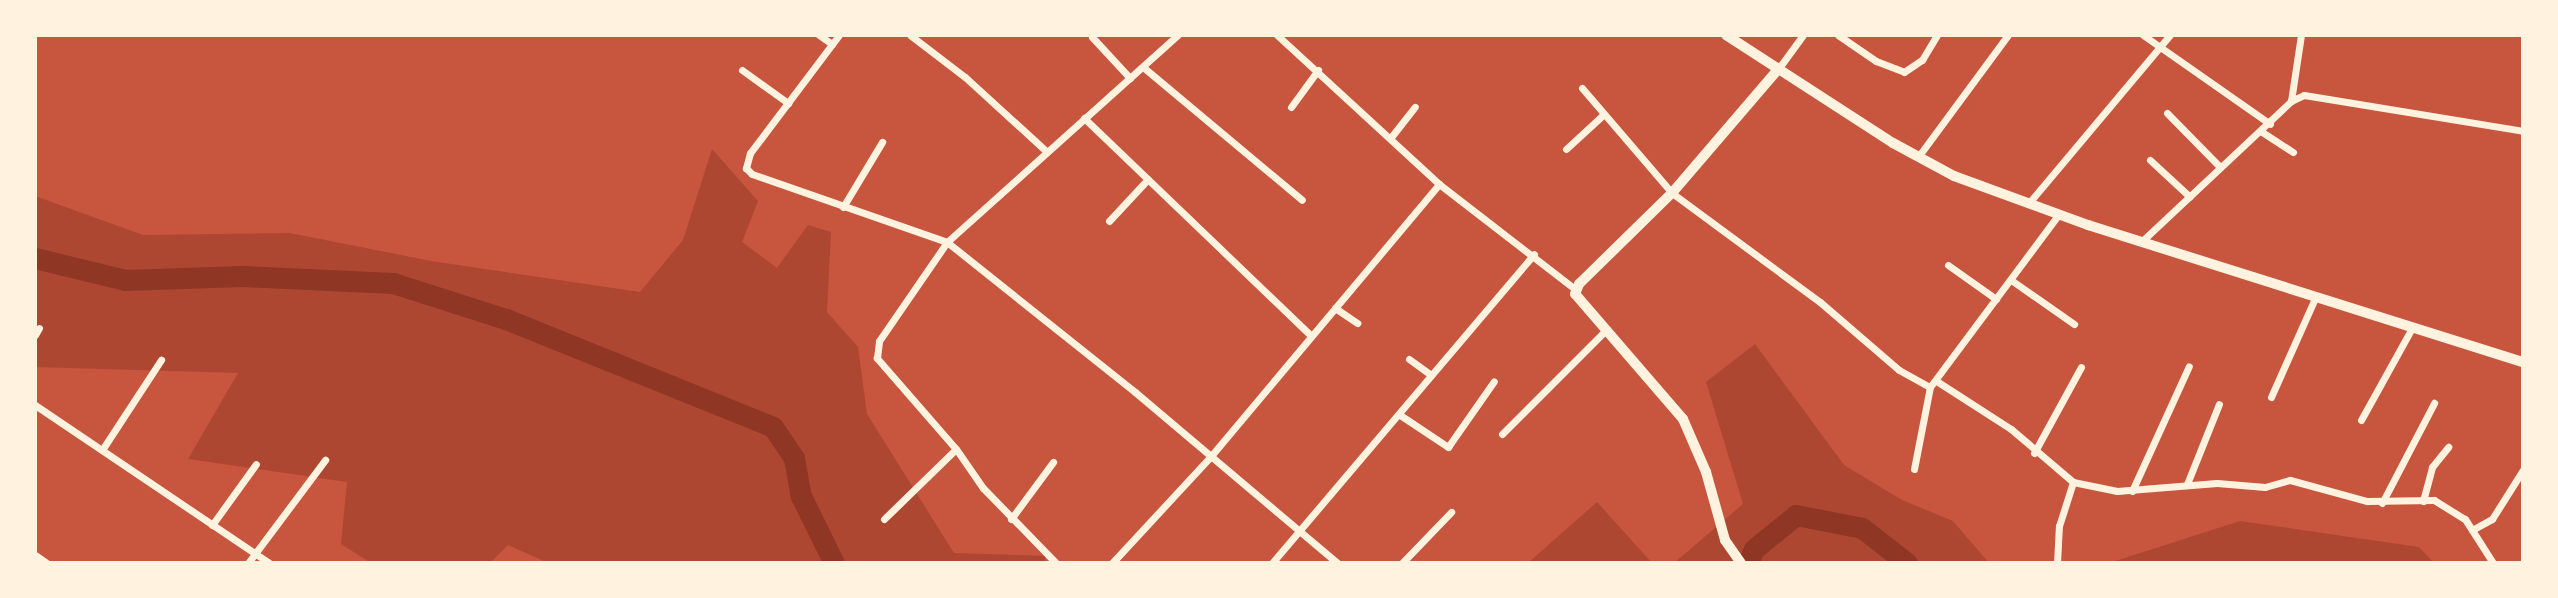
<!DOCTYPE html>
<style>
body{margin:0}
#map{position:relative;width:2558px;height:598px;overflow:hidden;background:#c8553d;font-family:"Noto Sans",sans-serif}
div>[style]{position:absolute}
.green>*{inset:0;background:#ae4732}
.river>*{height:21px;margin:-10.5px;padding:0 10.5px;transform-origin:10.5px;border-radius:10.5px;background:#8f3625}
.minor>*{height:7px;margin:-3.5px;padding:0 3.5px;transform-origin:3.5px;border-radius:3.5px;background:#fff3e0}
.secondary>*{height:10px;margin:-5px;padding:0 5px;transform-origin:5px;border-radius:5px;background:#fff3e0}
.primary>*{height:10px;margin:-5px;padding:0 5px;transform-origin:5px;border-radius:5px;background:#fff3e0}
span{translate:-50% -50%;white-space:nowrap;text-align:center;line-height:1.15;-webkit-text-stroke:7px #fff3e0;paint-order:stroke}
.frame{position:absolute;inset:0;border:37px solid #fff3e0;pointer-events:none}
</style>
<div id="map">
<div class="green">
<div style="clip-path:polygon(712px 149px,758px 201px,742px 242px,777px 268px,808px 225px,831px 232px,827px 312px,858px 347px,867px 414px,954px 553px,1045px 556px,1045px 563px,548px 563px,508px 545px,490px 563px,371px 563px,341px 544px,347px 482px,188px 459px,238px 373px,35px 367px,35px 196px,143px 235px,290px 233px,431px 261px,640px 292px,683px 240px)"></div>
<div style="clip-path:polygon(1755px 344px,1844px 465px,1902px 500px,1953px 521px,1989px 563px,1674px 563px,1743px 504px,1706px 382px)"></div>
<div style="clip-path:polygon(1597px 502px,1652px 563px,1528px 563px)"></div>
<div style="clip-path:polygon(2240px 521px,2419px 547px,2434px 563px,2109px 563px)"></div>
</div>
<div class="river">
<div style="left:35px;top:258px;width:93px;rotate:13.7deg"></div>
<div style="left:125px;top:280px;width:117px;rotate:-2deg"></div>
<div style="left:242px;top:276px;width:151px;rotate:2.7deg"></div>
<div style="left:393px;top:283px;width:119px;rotate:17.7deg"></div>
<div style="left:506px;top:319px;width:288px;rotate:22deg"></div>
<div style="left:773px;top:427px;width:37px;rotate:56deg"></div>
<div style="left:794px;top:458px;width:39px;rotate:80deg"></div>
<div style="left:801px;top:496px;width:75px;rotate:63.8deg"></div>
<div style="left:1748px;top:563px;width:15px;rotate:-67deg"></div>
<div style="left:1754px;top:549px;width:54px;rotate:-39deg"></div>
<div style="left:1796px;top:515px;width:67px;rotate:11.1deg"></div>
<div style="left:1862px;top:528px;width:57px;rotate:37.9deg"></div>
</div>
<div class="minor">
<div style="left:819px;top:35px;width:16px;rotate:35deg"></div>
<div style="left:839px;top:35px;width:148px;rotate:127deg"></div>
<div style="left:750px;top:153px;width:16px;rotate:105deg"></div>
<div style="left:746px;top:168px;width:8px;rotate:45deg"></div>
<div style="left:752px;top:174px;width:207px;rotate:19.2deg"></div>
<div style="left:947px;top:242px;width:310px;rotate:-41.9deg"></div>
<div style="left:910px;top:35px;width:69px;rotate:37.4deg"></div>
<div style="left:965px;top:77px;width:111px;rotate:42.4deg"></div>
<div style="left:1277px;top:35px;width:220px;rotate:42.6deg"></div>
<div style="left:1439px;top:184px;width:173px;rotate:37.7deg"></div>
<div style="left:1838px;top:35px;width:46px;rotate:34.4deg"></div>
<div style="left:1876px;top:61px;width:30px;rotate:21deg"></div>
<div style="left:1904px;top:72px;width:22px;rotate:-34deg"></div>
<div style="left:1922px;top:60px;width:29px;rotate:-59deg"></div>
<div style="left:2143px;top:35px;width:155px;rotate:35deg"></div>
<div style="left:1092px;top:37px;width:56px;rotate:47.2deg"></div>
<div style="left:1143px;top:67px;width:207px;rotate:39.9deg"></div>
<div style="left:1779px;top:68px;width:41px;rotate:-54deg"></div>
<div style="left:742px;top:70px;width:57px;rotate:35.7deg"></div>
<div style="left:1582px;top:88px;width:138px;rotate:49.4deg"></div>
<div style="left:1672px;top:193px;width:184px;rotate:36.4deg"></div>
<div style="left:1820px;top:302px;width:104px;rotate:40.7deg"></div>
<div style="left:1899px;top:370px;width:35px;rotate:29deg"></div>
<div style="left:2291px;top:101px;width:67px;rotate:-81.4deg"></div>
<div style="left:1291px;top:107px;width:46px;rotate:-53.9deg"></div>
<div style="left:2167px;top:113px;width:76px;rotate:45.5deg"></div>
<div style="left:1084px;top:118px;width:313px;rotate:43.8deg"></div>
<div style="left:2262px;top:132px;width:37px;rotate:33deg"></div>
<div style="left:1392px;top:136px;width:37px;rotate:-52deg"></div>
<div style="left:1566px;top:149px;width:50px;rotate:-42.6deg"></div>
<div style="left:1918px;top:157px;width:152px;rotate:-53.6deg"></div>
<div style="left:2150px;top:160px;width:54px;rotate:42.8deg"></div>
<div style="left:2028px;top:204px;width:221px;rotate:-50deg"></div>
<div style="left:843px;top:207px;width:76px;rotate:-59deg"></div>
<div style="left:1109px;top:221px;width:57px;rotate:-47.1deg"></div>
<div style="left:2141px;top:242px;width:206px;rotate:-43.2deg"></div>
<div style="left:2291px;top:101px;width:14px;rotate:-25deg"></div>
<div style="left:2304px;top:95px;width:222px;rotate:9.3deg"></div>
<div style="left:1948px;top:265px;width:59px;rotate:35.3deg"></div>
<div style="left:2011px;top:280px;width:77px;rotate:34.9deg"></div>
<div style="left:1335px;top:308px;width:27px;rotate:34deg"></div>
<div style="left:35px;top:335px;width:8px;rotate:-60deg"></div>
<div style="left:1409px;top:359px;width:27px;rotate:36deg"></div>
<div style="left:1938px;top:382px;width:87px;rotate:32.8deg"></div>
<div style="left:2011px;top:429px;width:82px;rotate:40.5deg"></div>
<div style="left:2073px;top:482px;width:45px;rotate:11.6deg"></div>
<div style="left:2117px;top:491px;width:100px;rotate:-4.6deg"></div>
<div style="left:2217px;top:483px;width:48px;rotate:4.8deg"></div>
<div style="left:2265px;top:487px;width:26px;rotate:-16deg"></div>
<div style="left:2290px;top:480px;width:80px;rotate:15.3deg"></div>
<div style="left:2367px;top:501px;width:67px;rotate:-0.9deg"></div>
<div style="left:2434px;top:500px;width:36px;rotate:32deg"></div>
<div style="left:2465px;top:519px;width:52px;rotate:57.5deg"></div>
<div style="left:2271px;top:397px;width:108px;rotate:-66deg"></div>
<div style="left:35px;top:405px;width:282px;rotate:34deg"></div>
<div style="left:1400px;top:415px;width:58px;rotate:33.7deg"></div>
<div style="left:1448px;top:447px;width:80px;rotate:-55.1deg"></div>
<div style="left:2361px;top:420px;width:105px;rotate:-61deg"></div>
<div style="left:1502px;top:434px;width:147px;rotate:-45deg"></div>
<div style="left:102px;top:450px;width:108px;rotate:-56.8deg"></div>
<div style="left:2034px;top:453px;width:98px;rotate:-61.3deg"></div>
<div style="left:1914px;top:469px;width:84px;rotate:-79deg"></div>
<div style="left:1930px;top:387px;width:214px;rotate:-53.3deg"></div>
<div style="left:2187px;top:484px;width:86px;rotate:-68.2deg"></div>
<div style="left:2132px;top:491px;width:137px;rotate:-65.5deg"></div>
<div style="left:2423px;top:501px;width:35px;rotate:-75deg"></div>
<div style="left:2432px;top:467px;width:26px;rotate:-51deg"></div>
<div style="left:2382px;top:503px;width:113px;rotate:-62.5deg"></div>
<div style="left:884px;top:519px;width:100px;rotate:-44.2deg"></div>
<div style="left:1011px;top:519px;width:71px;rotate:-53.6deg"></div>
<div style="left:212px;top:525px;width:75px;rotate:-54.2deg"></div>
<div style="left:2472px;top:530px;width:23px;rotate:-29deg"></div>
<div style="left:2492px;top:519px;width:58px;rotate:-57.7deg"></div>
<div style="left:35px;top:555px;width:14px;rotate:34deg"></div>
<div style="left:248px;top:563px;width:129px;rotate:-53.2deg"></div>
<div style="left:1056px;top:563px;width:105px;rotate:-134.2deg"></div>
<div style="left:983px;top:488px;width:47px;rotate:-124.7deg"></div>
<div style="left:956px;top:449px;width:121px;rotate:-131deg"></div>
<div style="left:877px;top:358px;width:17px;rotate:-83deg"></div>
<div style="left:879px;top:341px;width:120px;rotate:-55.5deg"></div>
<div style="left:947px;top:242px;width:241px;rotate:38.6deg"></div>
<div style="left:1135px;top:392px;width:265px;rotate:40.2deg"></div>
<div style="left:1112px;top:563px;width:146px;rotate:-47.2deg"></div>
<div style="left:1211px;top:456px;width:355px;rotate:-50deg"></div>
<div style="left:1272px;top:563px;width:405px;rotate:-49.7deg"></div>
<div style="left:1402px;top:563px;width:71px;rotate:-46.1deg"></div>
<div style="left:2057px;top:563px;width:37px;rotate:-87deg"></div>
<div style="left:2059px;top:526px;width:46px;rotate:-72.3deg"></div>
</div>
<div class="secondary">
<div style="left:1741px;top:563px;width:28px;rotate:-125deg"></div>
<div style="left:1725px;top:540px;width:71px;rotate:-105.6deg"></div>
<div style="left:1706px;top:472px;width:58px;rotate:-113.5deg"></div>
<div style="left:1683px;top:419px;width:165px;rotate:-130.8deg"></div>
<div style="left:1575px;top:294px;width:11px;rotate:-68deg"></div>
<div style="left:1579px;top:284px;width:130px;rotate:-44.4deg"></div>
<div style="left:1672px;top:193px;width:165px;rotate:-49.4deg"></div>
</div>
<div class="primary">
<div style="left:1726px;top:35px;width:199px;rotate:32.9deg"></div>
<div style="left:1893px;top:143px;width:69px;rotate:28.4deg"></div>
<div style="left:1954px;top:176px;width:143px;rotate:20.1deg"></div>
<div style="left:2088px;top:225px;width:456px;rotate:17.5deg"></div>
</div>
<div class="frame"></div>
</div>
